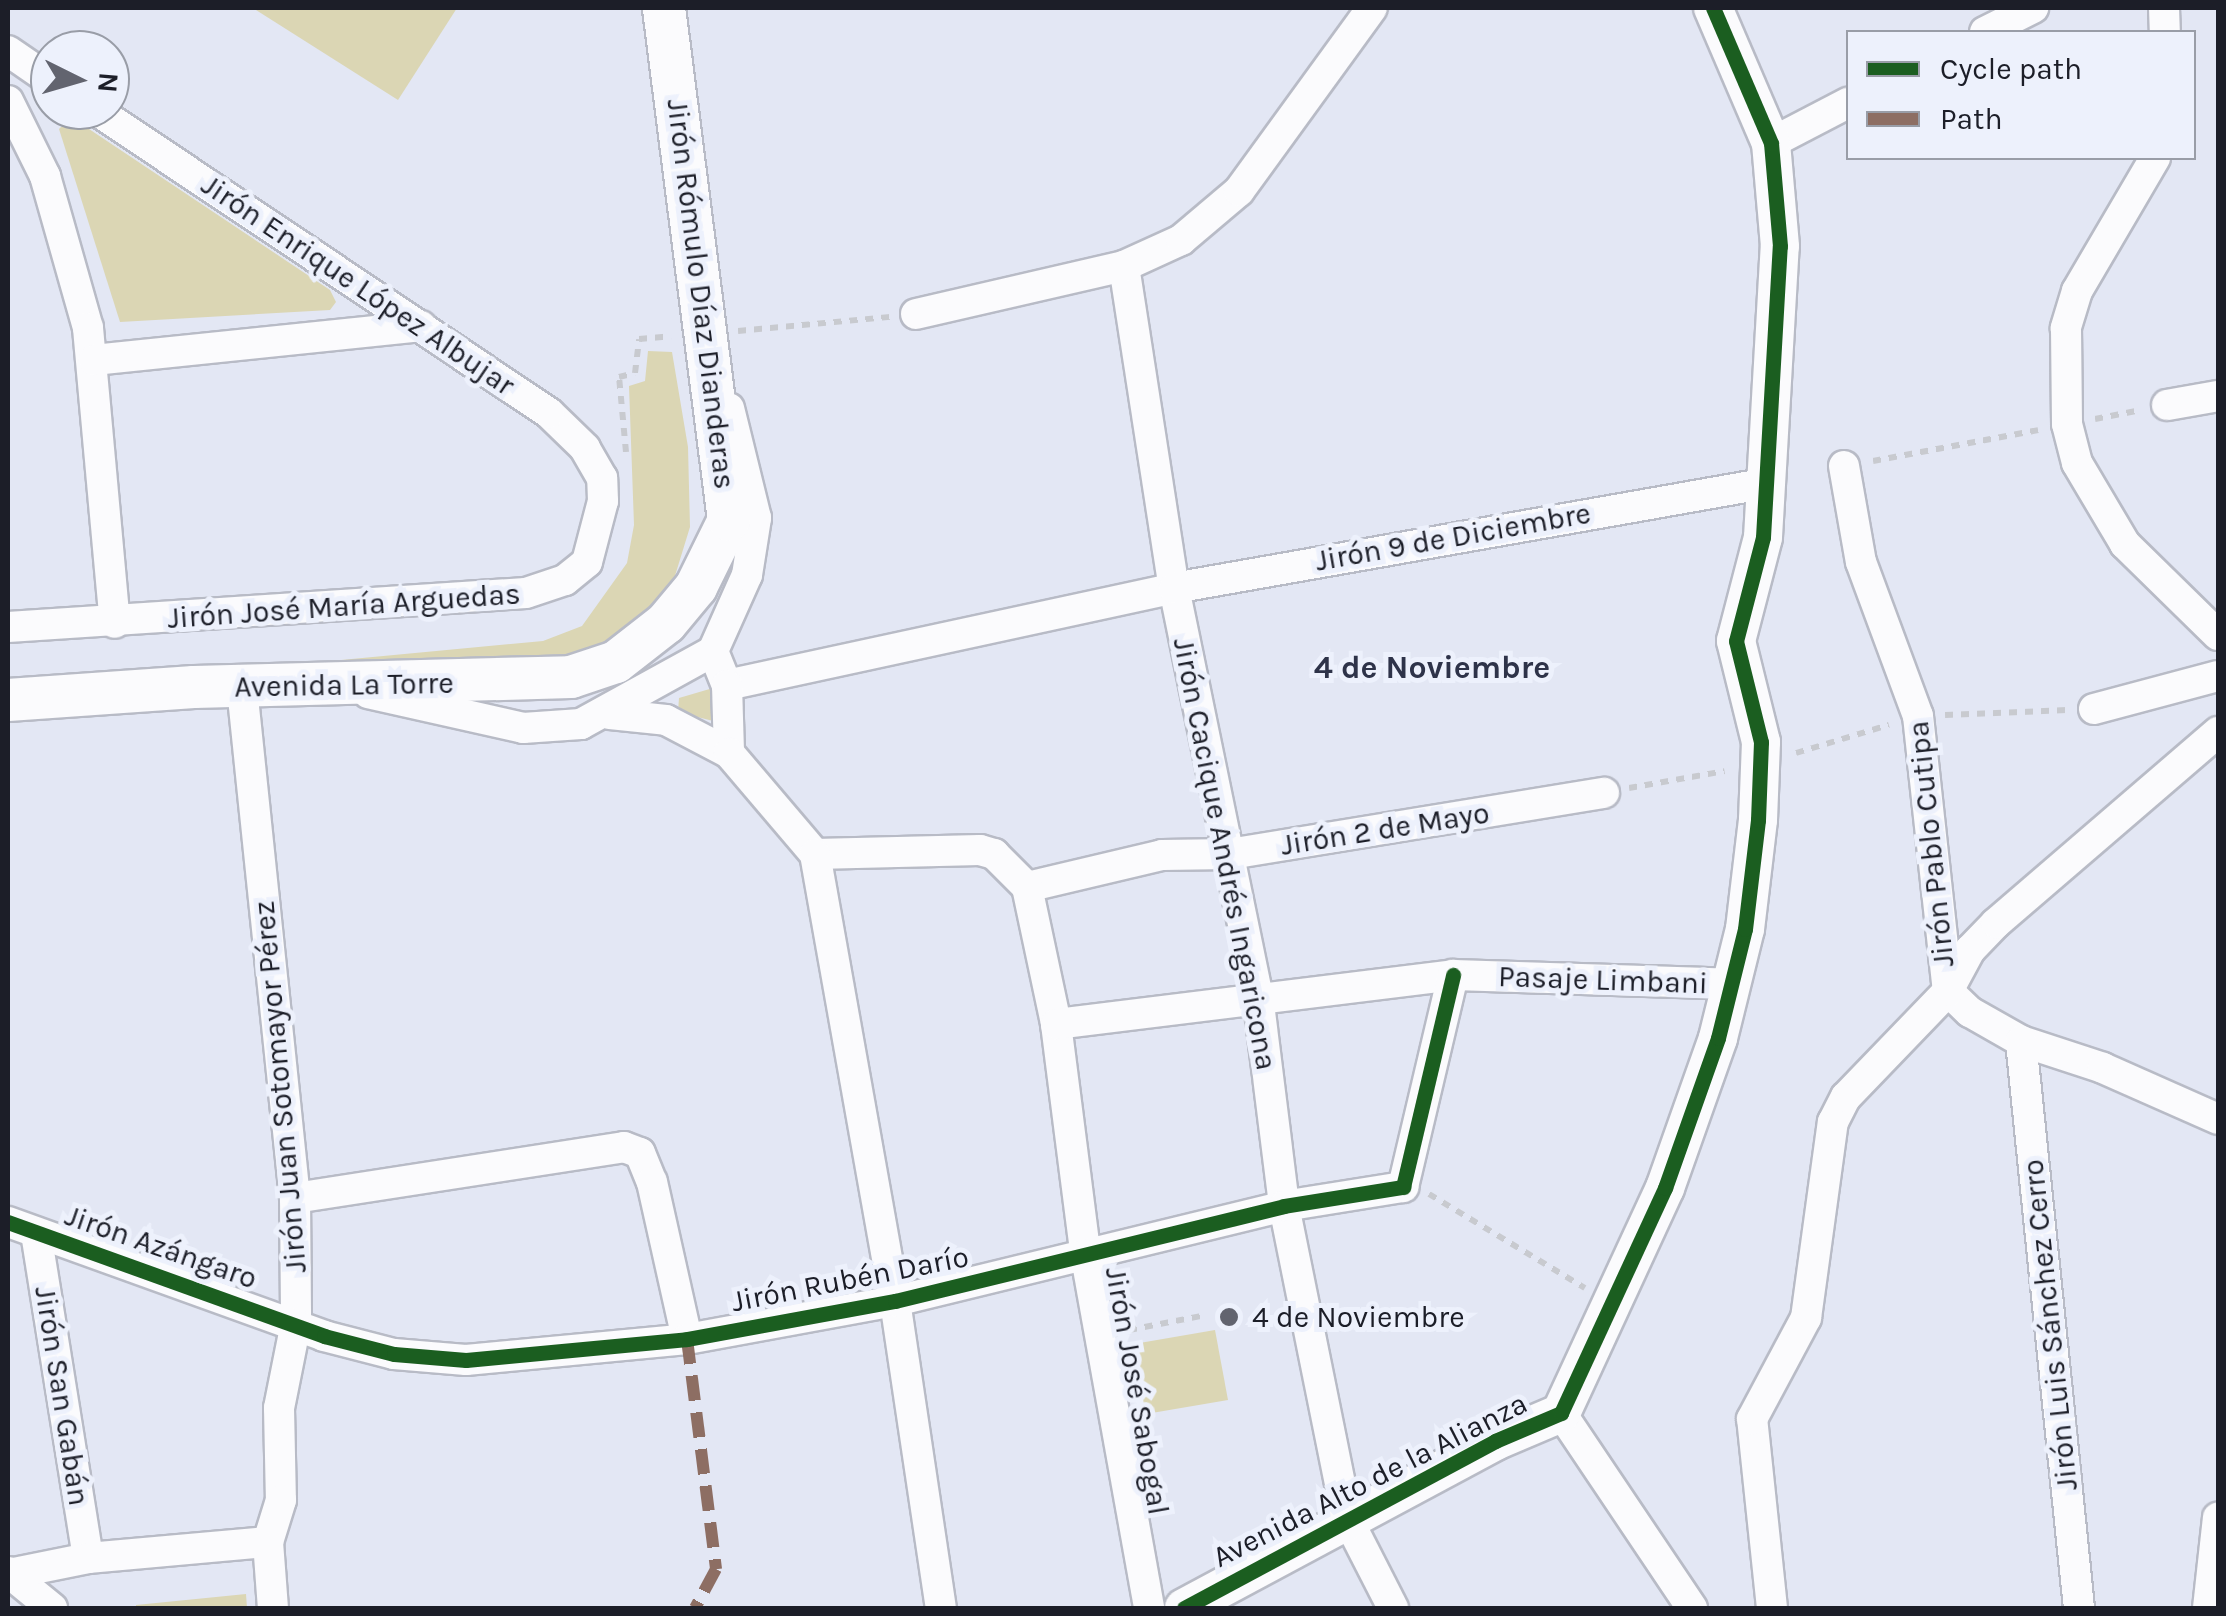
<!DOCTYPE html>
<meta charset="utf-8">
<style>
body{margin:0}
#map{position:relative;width:2226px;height:1616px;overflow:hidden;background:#e3e7f4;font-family:Karla,sans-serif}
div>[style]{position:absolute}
.green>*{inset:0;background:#dbd6b4}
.path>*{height:6px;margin-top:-3px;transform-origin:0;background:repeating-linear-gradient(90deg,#c8cacf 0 8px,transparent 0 16px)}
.roads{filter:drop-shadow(2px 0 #b8bbc6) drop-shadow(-2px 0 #b8bbc6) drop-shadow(0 2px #b8bbc6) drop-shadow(0 -2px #b8bbc6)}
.minor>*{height:30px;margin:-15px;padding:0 15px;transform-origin:15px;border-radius:15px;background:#fbfbfd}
.tertiary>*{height:38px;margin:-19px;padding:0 19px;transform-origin:19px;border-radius:19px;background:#fbfbfd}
.secondary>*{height:42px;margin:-21px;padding:0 21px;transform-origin:21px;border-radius:21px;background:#fbfbfd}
.quiet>*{height:12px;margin-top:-6px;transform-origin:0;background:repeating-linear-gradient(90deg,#8d6e63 0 25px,transparent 0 37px)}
.cycleway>*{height:15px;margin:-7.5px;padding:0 7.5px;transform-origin:7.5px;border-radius:7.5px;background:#1b5e20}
.dots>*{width:28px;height:28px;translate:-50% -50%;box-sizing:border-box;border:5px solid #edf1fc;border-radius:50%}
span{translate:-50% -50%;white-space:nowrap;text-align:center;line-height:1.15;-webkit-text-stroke:10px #edf1fc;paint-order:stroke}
.street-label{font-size:30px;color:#1c1e28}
.poi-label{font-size:30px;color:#1c1e28}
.left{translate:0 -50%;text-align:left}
.neighbourhood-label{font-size:32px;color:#2e3349;font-weight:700}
.frame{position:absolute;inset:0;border:10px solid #1c1e28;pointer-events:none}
.legend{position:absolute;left:1846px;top:30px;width:350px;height:130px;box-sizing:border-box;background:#edf1fc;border:2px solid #999da7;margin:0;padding:12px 18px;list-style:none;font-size:30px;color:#1c1e28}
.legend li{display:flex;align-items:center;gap:20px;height:50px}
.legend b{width:50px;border:2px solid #999da7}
.north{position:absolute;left:30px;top:30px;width:100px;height:100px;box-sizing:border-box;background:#edf1fc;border:2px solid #999da7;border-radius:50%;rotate:95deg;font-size:28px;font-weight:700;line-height:40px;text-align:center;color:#1c1e28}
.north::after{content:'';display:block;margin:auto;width:35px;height:45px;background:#62646f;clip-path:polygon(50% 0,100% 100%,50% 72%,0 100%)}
</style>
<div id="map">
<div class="green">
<div style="clip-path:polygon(253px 8px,457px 8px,398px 100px)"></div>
<div style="clip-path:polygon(71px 117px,330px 290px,336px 302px,330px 310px,120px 322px,59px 129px)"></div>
<div style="clip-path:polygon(648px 351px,672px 352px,688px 447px,690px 527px,674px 579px,651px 610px,596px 652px,568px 661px,224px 671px,543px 641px,582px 626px,627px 563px,634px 525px,629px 386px,645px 381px)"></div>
<div style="clip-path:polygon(713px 688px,717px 722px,678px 712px,679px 698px)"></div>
<div style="clip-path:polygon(1215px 1330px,1228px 1400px,1140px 1415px,1128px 1345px)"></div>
<div style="clip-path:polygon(246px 1594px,247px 1608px,136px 1608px,136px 1605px)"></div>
</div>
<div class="path">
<div style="left:738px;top:331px;width:153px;rotate:-5.3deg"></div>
<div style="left:2095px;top:419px;width:47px;rotate:-11.1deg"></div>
<div style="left:626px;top:452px;width:75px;rotate:-95.3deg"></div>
<div style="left:619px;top:377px;width:16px;rotate:-14deg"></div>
<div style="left:635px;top:373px;width:34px;rotate:-83deg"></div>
<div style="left:639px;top:339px;width:32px;rotate:-5deg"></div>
<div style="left:1873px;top:461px;width:168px;rotate:-10.6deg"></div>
<div style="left:1945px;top:715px;width:122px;rotate:-2.3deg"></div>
<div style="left:1796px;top:753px;width:97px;rotate:-16.8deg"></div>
<div style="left:1629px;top:788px;width:97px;rotate:-10deg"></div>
<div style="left:1429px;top:1194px;width:182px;rotate:31.1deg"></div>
<div style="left:1129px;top:1330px;width:78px;rotate:-11deg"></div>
</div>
<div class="roads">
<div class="minor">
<div style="left:2164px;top:8px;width:24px;rotate:88deg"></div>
<div style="left:1985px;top:32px;width:54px;rotate:-26.6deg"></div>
<div style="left:8px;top:51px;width:51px;rotate:34.6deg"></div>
<div style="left:8px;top:101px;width:84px;rotate:63.7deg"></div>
<div style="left:45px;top:176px;width:158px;rotate:74.2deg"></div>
<div style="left:88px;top:328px;width:296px;rotate:84.8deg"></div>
<div style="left:1771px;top:143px;width:87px;rotate:-27.5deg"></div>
<div style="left:2155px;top:158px;width:154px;rotate:120.4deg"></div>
<div style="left:2077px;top:291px;width:39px;rotate:107deg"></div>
<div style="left:2066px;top:328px;width:96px;rotate:89.4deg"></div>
<div style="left:2067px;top:424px;width:40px;rotate:75.6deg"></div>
<div style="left:2077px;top:463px;width:94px;rotate:59.3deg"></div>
<div style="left:2125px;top:544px;width:130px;rotate:44.4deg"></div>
<div style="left:1124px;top:266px;width:326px;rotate:81.2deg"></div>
<div style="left:1174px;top:588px;width:417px;rotate:78.4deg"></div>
<div style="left:1258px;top:996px;width:212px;rotate:82.9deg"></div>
<div style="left:1284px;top:1206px;width:318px;rotate:78.6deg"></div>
<div style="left:1347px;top:1518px;width:101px;rotate:62.9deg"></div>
<div style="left:916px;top:314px;width:213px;rotate:-13deg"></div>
<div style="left:1124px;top:266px;width:63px;rotate:-24.5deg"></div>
<div style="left:1181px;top:240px;width:76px;rotate:-40.2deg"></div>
<div style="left:1239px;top:191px;width:226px;rotate:-54deg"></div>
<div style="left:94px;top:360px;width:329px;rotate:-5.9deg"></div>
<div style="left:2167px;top:405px;width:52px;rotate:-10deg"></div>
<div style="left:1844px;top:466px;width:97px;rotate:80deg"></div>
<div style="left:1861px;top:562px;width:164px;rotate:69.7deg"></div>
<div style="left:1918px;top:716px;width:277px;rotate:83.8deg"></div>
<div style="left:1948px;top:991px;width:30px;rotate:44deg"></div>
<div style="left:1970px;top:1012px;width:59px;rotate:29.6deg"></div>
<div style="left:2021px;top:1041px;width:86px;rotate:18.2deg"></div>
<div style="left:2103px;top:1068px;width:126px;rotate:23.9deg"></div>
<div style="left:8px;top:627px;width:519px;rotate:-3.76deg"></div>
<div style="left:526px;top:593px;width:41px;rotate:-18.4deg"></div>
<div style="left:565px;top:580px;width:28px;rotate:-39deg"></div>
<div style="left:587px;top:562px;width:63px;rotate:-75.3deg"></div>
<div style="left:603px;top:501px;width:23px;rotate:-92deg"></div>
<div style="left:602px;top:478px;width:34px;rotate:-120deg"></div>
<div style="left:585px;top:448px;width:50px;rotate:-135.8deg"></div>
<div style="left:549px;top:413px;width:545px;rotate:-146.22deg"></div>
<div style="left:713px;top:651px;width:37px;rotate:68deg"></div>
<div style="left:727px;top:685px;width:457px;rotate:-12.2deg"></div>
<div style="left:1174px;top:588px;width:603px;rotate:-10.02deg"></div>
<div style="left:727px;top:685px;width:68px;rotate:88.3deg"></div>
<div style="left:242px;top:688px;width:513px;rotate:84.07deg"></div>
<div style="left:295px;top:1198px;width:125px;rotate:89.5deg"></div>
<div style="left:296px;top:1323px;width:87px;rotate:101.3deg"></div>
<div style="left:279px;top:1408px;width:92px;rotate:88.8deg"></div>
<div style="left:281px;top:1500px;width:44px;rotate:107.2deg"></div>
<div style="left:268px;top:1542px;width:66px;rotate:85.7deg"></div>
<div style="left:368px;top:693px;width:159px;rotate:12.7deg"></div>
<div style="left:523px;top:728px;width:58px;rotate:-3.9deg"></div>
<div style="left:581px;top:724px;width:151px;rotate:-28.9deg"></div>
<div style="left:713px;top:651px;width:83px;rotate:-65.9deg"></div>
<div style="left:747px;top:575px;width:58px;rotate:-81deg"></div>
<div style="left:756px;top:518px;width:113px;rotate:-103.8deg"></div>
<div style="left:2094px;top:709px;width:128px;rotate:-14.9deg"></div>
<div style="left:610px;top:714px;width:56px;rotate:6.1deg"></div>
<div style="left:666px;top:720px;width:71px;rotate:27.6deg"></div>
<div style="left:729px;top:753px;width:133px;rotate:49.6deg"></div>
<div style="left:815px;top:854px;width:165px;rotate:-1.4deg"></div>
<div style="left:980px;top:850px;width:15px;rotate:16deg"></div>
<div style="left:994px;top:854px;width:47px;rotate:45deg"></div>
<div style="left:1027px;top:887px;width:139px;rotate:-13.3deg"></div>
<div style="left:1162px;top:855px;width:68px;rotate:-0.8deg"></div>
<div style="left:1230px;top:854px;width:379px;rotate:-9.3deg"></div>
<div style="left:815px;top:854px;width:454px;rotate:79.9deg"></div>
<div style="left:895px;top:1301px;width:310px;rotate:81.5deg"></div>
<div style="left:1027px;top:887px;width:140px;rotate:78deg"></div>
<div style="left:1056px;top:1024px;width:235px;rotate:82.7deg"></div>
<div style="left:1086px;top:1257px;width:357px;rotate:79.8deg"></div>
<div style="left:1056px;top:1024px;width:400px;rotate:-7deg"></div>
<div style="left:1453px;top:975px;width:280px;rotate:1.8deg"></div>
<div style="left:2021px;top:1041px;width:570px;rotate:84.16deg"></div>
<div style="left:295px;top:1198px;width:333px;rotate:-8.8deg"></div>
<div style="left:624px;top:1147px;width:17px;rotate:21deg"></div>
<div style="left:640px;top:1153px;width:31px;rotate:68deg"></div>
<div style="left:652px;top:1182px;width:161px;rotate:77.4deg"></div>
<div style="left:8px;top:1222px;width:336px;rotate:19.8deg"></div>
<div style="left:324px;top:1336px;width:72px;rotate:14.4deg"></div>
<div style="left:394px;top:1354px;width:72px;rotate:4.8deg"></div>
<div style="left:466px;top:1360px;width:222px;rotate:-5.4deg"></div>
<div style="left:687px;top:1339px;width:211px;rotate:-10.4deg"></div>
<div style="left:895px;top:1301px;width:400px;rotate:-13.7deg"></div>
<div style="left:1284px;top:1206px;width:121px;rotate:-9.1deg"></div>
<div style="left:1403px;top:1187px;width:218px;rotate:-76.7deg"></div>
<div style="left:36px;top:1233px;width:329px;rotate:80.9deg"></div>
<div style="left:1561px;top:1413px;width:235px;rotate:56.1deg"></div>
<div style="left:8px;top:1572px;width:57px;rotate:39.3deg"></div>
<div style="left:9px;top:1574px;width:81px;rotate:-11.4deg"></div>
<div style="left:88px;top:1558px;width:181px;rotate:-5.1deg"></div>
<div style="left:1772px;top:1608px;width:190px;rotate:-96deg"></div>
<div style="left:1752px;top:1419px;width:115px;rotate:-61.9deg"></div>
<div style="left:1806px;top:1318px;width:198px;rotate:-82.2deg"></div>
<div style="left:1833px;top:1122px;width:28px;rotate:-63deg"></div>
<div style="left:1846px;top:1097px;width:147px;rotate:-46.1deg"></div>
<div style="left:1948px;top:991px;width:47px;rotate:-61.8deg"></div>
<div style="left:1970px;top:950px;width:37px;rotate:-46deg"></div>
<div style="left:1996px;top:923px;width:293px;rotate:-40.7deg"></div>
<div style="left:2208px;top:1608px;width:91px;rotate:-83.7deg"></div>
</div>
<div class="tertiary">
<div style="left:1184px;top:1608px;width:353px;rotate:-28.2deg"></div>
<div style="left:1495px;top:1441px;width:72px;rotate:-23deg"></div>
<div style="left:1561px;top:1413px;width:248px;rotate:-65.2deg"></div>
<div style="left:1665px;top:1188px;width:159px;rotate:-70.5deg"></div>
<div style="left:1718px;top:1038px;width:112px;rotate:-76.1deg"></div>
<div style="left:1745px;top:929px;width:110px;rotate:-83.2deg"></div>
<div style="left:1758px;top:820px;width:78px;rotate:-87.8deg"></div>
<div style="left:1761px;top:742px;width:104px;rotate:-103.9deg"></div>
<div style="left:1736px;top:641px;width:107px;rotate:-75.4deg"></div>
<div style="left:1763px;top:537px;width:291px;rotate:-86.7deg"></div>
<div style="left:1780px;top:246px;width:103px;rotate:-95deg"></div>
<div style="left:1771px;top:143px;width:147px;rotate:-113.2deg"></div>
</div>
<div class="secondary">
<div style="left:8px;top:700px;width:186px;rotate:-4deg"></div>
<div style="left:194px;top:687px;width:377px;rotate:-1.5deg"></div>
<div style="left:571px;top:677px;width:47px;rotate:-18.4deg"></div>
<div style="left:616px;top:662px;width:63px;rotate:-38deg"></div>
<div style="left:666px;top:623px;width:47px;rotate:-50.2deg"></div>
<div style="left:696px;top:587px;width:75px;rotate:-63.8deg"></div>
<div style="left:729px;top:520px;width:516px;rotate:-97.24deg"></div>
</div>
</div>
<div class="quiet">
<div style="left:687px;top:1339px;width:232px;rotate:82.8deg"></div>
<div style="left:716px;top:1569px;width:44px;rotate:118.3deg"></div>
</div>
<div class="cycleway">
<div style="left:8px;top:1222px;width:336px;rotate:19.8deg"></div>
<div style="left:324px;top:1336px;width:72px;rotate:14.4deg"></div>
<div style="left:394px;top:1354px;width:72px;rotate:4.8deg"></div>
<div style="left:466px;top:1360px;width:222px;rotate:-5.4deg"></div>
<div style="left:687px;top:1339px;width:211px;rotate:-10.4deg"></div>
<div style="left:895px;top:1301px;width:400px;rotate:-13.7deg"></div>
<div style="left:1284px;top:1206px;width:121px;rotate:-9.1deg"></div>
<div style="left:1403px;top:1187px;width:218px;rotate:-76.7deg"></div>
<div style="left:1184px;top:1608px;width:353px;rotate:-28.2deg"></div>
<div style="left:1495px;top:1441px;width:72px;rotate:-23deg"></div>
<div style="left:1561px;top:1413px;width:248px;rotate:-65.2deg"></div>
<div style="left:1665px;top:1188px;width:159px;rotate:-70.5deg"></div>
<div style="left:1718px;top:1038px;width:112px;rotate:-76.1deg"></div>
<div style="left:1745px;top:929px;width:110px;rotate:-83.2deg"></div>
<div style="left:1758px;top:820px;width:78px;rotate:-87.8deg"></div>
<div style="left:1761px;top:742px;width:104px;rotate:-103.9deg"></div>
<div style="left:1736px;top:641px;width:107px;rotate:-75.4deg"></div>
<div style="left:1763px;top:537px;width:291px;rotate:-86.7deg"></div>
<div style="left:1780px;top:246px;width:103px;rotate:-95deg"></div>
<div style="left:1771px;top:143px;width:147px;rotate:-113.2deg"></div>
</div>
<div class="dots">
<div style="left:1229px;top:1317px;background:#62646f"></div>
</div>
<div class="street-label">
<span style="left:358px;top:285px;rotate:34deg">Jirón Enrique López Albujar</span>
<span style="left:701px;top:294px;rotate:83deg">Jirón Rómulo Díaz Dianderas</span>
<span style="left:1453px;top:537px;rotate:-10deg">Jirón 9 de Diciembre</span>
<span style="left:344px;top:606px;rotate:-4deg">Jirón José María Arguedas</span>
<span style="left:344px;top:685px;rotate:-1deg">Avenida La Torre</span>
<span style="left:1385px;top:829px;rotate:-9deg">Jirón 2 de Mayo</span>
<span style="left:1931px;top:844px;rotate:-96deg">Jirón Pablo Cutipa</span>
<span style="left:1225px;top:854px;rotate:79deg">Jirón Cacique Andrés Ingaricona</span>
<span style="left:1603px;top:980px;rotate:2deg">Pasaje Limbani</span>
<span style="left:280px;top:1087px;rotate:-95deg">Jirón Juan Sotomayor Pérez</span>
<span style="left:161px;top:1247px;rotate:19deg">Jirón Azángaro</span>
<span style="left:850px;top:1279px;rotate:-11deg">Jirón Rubén Darío</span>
<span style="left:2050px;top:1325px;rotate:-96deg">Jirón Luis Sánchez Cerro</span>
<span style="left:1137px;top:1391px;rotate:80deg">Jirón José Sabogal</span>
<span style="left:62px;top:1396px;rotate:81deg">Jirón San Gabán</span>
<span style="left:1370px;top:1480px;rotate:-27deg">Avenida Alto de la Alianza</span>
</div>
<div class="poi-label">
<span class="left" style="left:1252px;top:1317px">4 de Noviembre</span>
</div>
<div class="neighbourhood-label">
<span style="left:1432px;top:668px">4 de Noviembre</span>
</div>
<div class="frame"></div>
<ul class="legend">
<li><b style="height:12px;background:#1b5e20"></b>Cycle path</li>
<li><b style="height:12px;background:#8d6e63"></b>Path</li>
</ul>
<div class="north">N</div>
</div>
